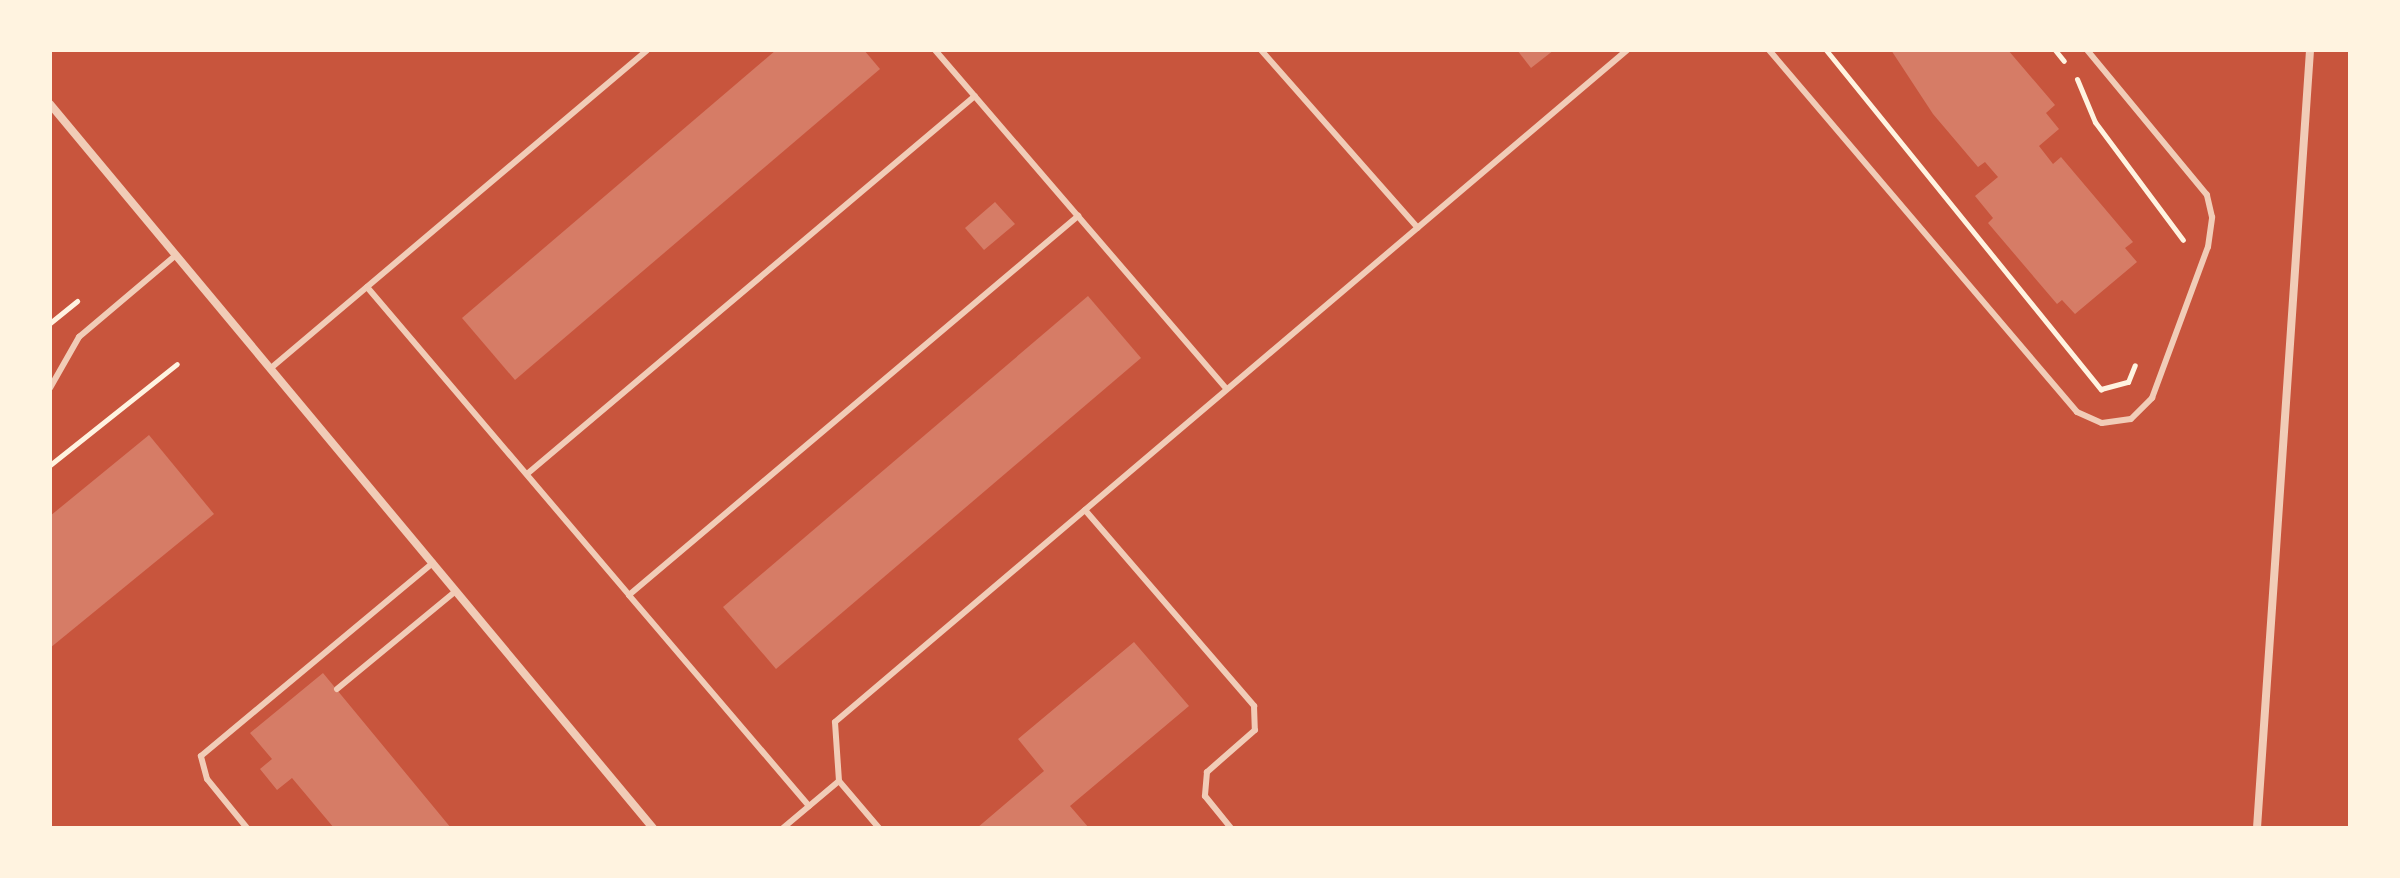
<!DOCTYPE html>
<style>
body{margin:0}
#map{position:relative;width:2400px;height:878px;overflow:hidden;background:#c8553d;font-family:Ubuntu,sans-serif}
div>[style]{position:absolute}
.building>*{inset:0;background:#d67c66}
.path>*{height:5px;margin:-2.5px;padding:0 2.5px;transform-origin:2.5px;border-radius:2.5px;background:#fff3e0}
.service>*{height:6px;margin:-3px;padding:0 3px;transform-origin:3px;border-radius:3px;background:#f1ccb7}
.minor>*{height:8px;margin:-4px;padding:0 4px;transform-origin:4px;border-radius:4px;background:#f1ccb7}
span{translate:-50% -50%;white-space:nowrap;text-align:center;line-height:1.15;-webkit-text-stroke:6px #fff3e0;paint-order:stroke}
.frame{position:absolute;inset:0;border:52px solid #fff3e0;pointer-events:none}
</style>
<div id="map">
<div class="building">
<div style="clip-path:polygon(776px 50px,864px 50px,880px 69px,515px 380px,462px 318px)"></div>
<div style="clip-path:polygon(1517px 50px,1554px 50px,1531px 68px)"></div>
<div style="clip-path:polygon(1891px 50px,2008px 50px,2055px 105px,2046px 113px,2059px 129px,2039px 146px,2053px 164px,2061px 157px,2133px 242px,2125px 248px,2137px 262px,2075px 314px,2062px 300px,2057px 304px,1988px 223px,1993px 218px,1975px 196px,1998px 177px,1985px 162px,1978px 167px,1933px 114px)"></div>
<div style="clip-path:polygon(995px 202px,1015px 224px,984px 250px,965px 228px)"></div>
<div style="clip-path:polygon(1088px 296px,1141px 358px,776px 669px,723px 607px)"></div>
<div style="clip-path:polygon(149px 435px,214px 514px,50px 648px,50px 516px)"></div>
<div style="clip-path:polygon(1134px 642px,1189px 706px,1070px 806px,1089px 828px,977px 828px,1044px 771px,1018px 739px)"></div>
<div style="clip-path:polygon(323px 673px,451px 828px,334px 828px,292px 778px,277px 790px,260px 769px,272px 759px,250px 733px)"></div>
</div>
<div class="path">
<div style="left:1826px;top:50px;width:437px;rotate:51deg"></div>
<div style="left:2101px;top:389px;width:28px;rotate:-15deg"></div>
<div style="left:2128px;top:382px;width:18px;rotate:-68deg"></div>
<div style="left:2055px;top:50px;width:14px;rotate:51deg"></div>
<div style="left:2077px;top:79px;width:47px;rotate:67.3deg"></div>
<div style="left:2095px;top:122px;width:147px;rotate:53.3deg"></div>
<div style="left:50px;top:323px;width:35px;rotate:-39deg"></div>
<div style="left:50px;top:465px;width:162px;rotate:-38.5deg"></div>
</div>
<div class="service">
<div style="left:935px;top:50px;width:447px;rotate:49.3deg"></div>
<div style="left:1261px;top:50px;width:237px;rotate:48.6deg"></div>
<div style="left:1769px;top:50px;width:475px;rotate:49.6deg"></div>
<div style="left:2077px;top:412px;width:27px;rotate:24deg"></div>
<div style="left:2102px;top:423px;width:29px;rotate:-8deg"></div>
<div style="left:2131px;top:419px;width:30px;rotate:-45deg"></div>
<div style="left:2152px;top:398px;width:161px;rotate:-69.7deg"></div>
<div style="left:2208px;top:247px;width:30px;rotate:-82deg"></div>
<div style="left:2212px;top:217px;width:23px;rotate:-103deg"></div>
<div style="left:2207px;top:195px;width:188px;rotate:-129.6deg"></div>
<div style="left:367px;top:287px;width:404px;rotate:49.6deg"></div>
<div style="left:271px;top:368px;width:492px;rotate:-40.2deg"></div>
<div style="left:50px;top:388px;width:59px;rotate:-60.4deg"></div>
<div style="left:79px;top:337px;width:127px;rotate:-40.2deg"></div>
<div style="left:527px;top:474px;width:586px;rotate:-40.16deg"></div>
<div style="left:1085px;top:510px;width:259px;rotate:49.2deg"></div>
<div style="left:1254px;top:706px;width:24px;rotate:88deg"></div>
<div style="left:1255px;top:730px;width:64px;rotate:138.8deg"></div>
<div style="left:1207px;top:772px;width:24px;rotate:95deg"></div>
<div style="left:1205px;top:796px;width:41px;rotate:50.9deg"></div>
<div style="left:337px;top:689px;width:154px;rotate:-39.5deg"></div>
<div style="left:839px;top:781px;width:62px;rotate:49.6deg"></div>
<div style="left:809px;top:806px;width:277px;rotate:-130.5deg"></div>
<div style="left:629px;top:595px;width:588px;rotate:-40.17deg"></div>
<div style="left:247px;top:828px;width:63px;rotate:-129.2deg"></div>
<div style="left:207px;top:779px;width:24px;rotate:-105deg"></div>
<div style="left:201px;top:756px;width:302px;rotate:-39.8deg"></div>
<div style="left:783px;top:828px;width:73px;rotate:-40deg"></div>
<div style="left:839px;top:781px;width:59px;rotate:-93.9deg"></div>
<div style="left:835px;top:722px;width:1039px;rotate:-40.31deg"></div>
</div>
<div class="minor">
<div style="left:50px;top:104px;width:942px;rotate:50.21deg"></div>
<div style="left:2257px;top:828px;width:780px;rotate:-86.1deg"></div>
</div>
<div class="frame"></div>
</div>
